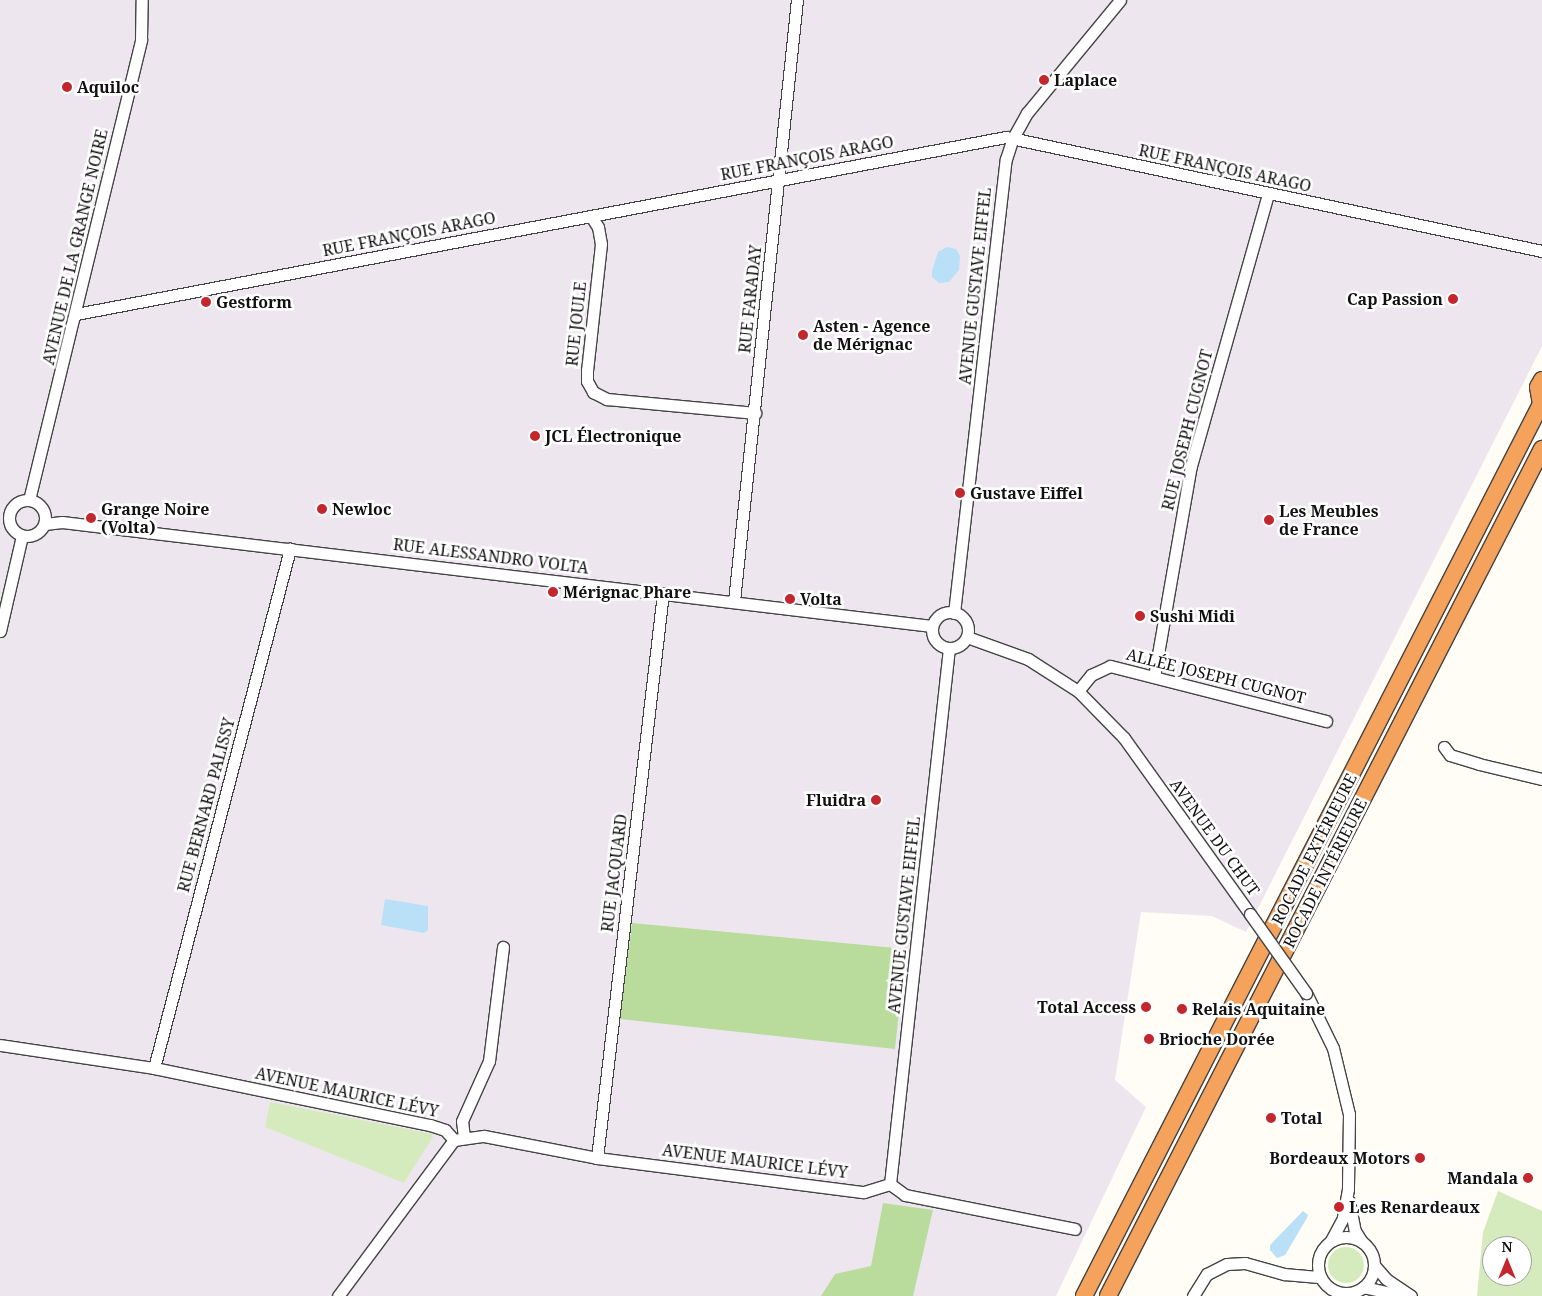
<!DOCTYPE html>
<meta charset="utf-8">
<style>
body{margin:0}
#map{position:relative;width:1542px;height:1296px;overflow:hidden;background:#fffdf5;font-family:"Noto Serif",serif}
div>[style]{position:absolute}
.industrial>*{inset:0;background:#eee6ef}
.green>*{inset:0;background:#d5ebbd}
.round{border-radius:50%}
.forest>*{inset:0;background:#b9dc9c}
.water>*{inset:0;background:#b9e0f7}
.roads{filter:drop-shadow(1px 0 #444) drop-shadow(-1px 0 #444) drop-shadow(0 1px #444) drop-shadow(0 -1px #444)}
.minor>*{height:11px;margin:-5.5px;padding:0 5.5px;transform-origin:5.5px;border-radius:5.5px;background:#fff}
.minor>.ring{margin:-5.5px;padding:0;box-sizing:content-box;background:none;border:11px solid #fff;border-radius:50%}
.highway>*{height:16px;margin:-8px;padding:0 8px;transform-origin:8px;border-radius:8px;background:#f5a25d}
.bridges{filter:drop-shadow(1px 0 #444) drop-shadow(-1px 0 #444) drop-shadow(0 1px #444) drop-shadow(0 -1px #444)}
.minor-bridge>*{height:11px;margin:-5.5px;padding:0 5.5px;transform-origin:5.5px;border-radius:5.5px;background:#fff}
.dots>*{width:14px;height:14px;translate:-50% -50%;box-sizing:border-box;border:2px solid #fff;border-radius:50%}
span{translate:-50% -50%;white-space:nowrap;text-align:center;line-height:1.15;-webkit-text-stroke:5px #fff;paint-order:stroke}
.poi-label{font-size:16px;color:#111;font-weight:700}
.left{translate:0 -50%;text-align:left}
.right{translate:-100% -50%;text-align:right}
.street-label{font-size:16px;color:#111}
.north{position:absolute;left:1482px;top:1236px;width:50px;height:50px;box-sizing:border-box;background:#fff;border:1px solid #a0a0a0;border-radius:50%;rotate:0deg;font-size:14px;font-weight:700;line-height:20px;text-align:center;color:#111}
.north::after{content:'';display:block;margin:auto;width:18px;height:22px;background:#c4262e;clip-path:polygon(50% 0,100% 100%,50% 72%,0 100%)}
</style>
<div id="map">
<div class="industrial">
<div style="clip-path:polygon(0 0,1542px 0,1542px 346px,1246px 932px,1212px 916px,1141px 912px,1115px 1080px,1146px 1107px,1056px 1296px,0 1296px)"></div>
</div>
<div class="green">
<div style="clip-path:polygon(270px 1102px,432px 1134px,433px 1137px,404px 1183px,265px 1127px)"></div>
<div style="clip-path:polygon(evenodd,1498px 1191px,1542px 1211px,1542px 1296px,1477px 1296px,1483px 1232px,1498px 1191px,1492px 1246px,1522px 1246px,1522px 1276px,1492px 1276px,1492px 1246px)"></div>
<div class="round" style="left:1328px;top:1247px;width:36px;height:36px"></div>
</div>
<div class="forest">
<div style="clip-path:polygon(632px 923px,906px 949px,895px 1049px,620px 1019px)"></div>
<div style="clip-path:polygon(883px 1203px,933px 1210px,913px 1296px,821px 1296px,835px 1274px,871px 1266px)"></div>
</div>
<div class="water">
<div style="clip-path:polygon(947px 247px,956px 249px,960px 256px,959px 270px,949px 282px,939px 283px,932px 277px,932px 271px,938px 252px)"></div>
<div style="clip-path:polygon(385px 899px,428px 906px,428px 930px,424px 933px,381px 925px)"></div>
<div style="clip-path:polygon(1303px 1211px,1308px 1215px,1307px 1218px,1285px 1255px,1277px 1258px,1270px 1250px,1270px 1245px)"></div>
</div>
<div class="roads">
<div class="minor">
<div style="left:591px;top:216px;width:13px;rotate:58deg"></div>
<div style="left:598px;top:227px;width:17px;rotate:80deg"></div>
<div style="left:601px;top:244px;width:127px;rotate:96.3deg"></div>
<div style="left:587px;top:370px;width:11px;rotate:90deg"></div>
<div style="left:587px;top:381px;width:13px;rotate:61deg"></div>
<div style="left:593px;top:392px;width:16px;rotate:27deg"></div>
<div style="left:607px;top:399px;width:149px;rotate:5.4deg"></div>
<div style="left:76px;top:314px;width:947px;rotate:-10.78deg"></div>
<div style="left:1006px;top:137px;width:548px;rotate:12.01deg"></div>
<div class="ring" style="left:9px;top:500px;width:25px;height:25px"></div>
<div style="left:29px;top:500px;width:474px;rotate:-76.3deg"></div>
<div style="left:141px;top:39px;width:39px;rotate:-89deg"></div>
<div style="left:45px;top:524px;width:17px;rotate:-7deg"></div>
<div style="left:62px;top:522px;width:876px;rotate:6.82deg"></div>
<div style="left:734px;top:601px;width:604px;rotate:-84.02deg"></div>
<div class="ring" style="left:932px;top:612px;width:25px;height:25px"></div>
<div style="left:954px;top:613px;width:457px;rotate:-83.5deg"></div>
<div style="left:1006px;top:159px;width:22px;rotate:-72deg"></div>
<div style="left:1013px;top:138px;width:29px;rotate:-61deg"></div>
<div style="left:1027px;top:113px;width:146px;rotate:-50.5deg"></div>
<div style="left:0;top:631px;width:98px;rotate:-77deg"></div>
<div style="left:967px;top:637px;width:65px;rotate:19.8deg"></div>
<div style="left:1028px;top:659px;width:59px;rotate:32.6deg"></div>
<div style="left:1078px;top:691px;width:66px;rotate:45.6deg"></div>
<div style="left:1124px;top:738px;width:216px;rotate:54.4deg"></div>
<div style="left:1154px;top:677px;width:214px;rotate:-80.1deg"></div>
<div style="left:1191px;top:466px;width:283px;rotate:-74.2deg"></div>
<div style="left:1078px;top:691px;width:21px;rotate:-51deg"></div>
<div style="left:1091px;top:675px;width:21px;rotate:-25deg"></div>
<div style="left:1110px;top:666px;width:223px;rotate:14.3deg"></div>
<div style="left:1444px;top:747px;width:10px;rotate:53deg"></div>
<div style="left:1450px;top:755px;width:30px;rotate:17deg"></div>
<div style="left:1479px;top:764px;width:65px;rotate:13.4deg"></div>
<div style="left:1306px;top:993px;width:61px;rotate:63.9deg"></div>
<div style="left:1333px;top:1048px;width:68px;rotate:76.4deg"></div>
<div style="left:1349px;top:1114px;width:75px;rotate:90.8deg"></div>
<div style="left:1348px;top:1189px;width:29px;rotate:100deg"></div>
<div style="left:1343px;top:1218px;width:26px;rotate:118deg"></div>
<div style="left:0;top:1045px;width:156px;rotate:8.5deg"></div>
<div style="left:154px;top:1068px;width:282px;rotate:11.7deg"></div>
<div style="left:430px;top:1125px;width:16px;rotate:18deg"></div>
<div style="left:445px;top:1130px;width:13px;rotate:48deg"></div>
<div style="left:154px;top:1068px;width:537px;rotate:-75.32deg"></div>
<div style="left:464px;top:1137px;width:16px;rotate:-97deg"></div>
<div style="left:462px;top:1121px;width:66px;rotate:-65.8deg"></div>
<div style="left:489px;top:1061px;width:115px;rotate:-83deg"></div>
<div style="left:454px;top:1140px;width:30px;rotate:-8deg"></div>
<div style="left:484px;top:1136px;width:115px;rotate:11deg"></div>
<div style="left:597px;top:1158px;width:269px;rotate:7.3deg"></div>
<div style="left:864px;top:1192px;width:27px;rotate:-17deg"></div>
<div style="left:597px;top:1158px;width:569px;rotate:-83.34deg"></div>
<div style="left:890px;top:1184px;width:539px;rotate:-83.72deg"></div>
<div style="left:890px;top:1184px;width:19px;rotate:36deg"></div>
<div style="left:905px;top:1195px;width:173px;rotate:11.3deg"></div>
<div style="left:1349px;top:1201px;width:31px;rotate:79deg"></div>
<div style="left:1355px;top:1231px;width:13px;rotate:58deg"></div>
<div class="ring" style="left:1318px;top:1237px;width:45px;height:45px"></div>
<div style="left:1374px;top:1265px;width:18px;rotate:49deg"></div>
<div style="left:1386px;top:1279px;width:30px;rotate:34deg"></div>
<div style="left:1363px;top:1287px;width:43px;rotate:12.1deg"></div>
<div style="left:338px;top:1296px;width:194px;rotate:-53.4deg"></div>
<div style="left:1193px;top:1296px;width:26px;rotate:-58deg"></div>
<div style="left:1207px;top:1274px;width:22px;rotate:-27deg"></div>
<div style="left:1227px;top:1264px;width:18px;rotate:-3deg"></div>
<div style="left:1245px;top:1263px;width:41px;rotate:15.8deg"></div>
<div style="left:1284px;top:1274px;width:37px;rotate:5deg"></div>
</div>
<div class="highway">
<div style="left:1541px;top:404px;width:17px;rotate:-100deg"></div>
<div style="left:1538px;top:387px;width:8px;rotate:-60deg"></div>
<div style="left:1084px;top:1296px;width:1004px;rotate:-62.87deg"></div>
<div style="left:1108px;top:1296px;width:952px;rotate:-62.87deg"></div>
</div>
</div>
<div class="bridges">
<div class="minor-bridge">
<div style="left:1250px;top:914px;width:97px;rotate:54.7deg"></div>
</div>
</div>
<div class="dots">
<div style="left:1044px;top:80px;background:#c4262e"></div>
<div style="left:67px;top:87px;background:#c4262e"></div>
<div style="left:1453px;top:299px;background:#c4262e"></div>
<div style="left:206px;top:302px;background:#c4262e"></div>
<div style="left:803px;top:335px;background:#c4262e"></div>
<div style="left:535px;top:436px;background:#c4262e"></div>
<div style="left:960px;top:493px;background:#c4262e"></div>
<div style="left:322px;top:509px;background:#c4262e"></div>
<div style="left:91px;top:518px;background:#c4262e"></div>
<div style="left:1269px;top:520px;background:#c4262e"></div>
<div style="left:553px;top:592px;background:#c4262e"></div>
<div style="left:790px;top:599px;background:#c4262e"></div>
<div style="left:1140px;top:616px;background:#c4262e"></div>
<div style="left:876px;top:800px;background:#c4262e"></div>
<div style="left:1146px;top:1007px;background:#c4262e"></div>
<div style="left:1182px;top:1009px;background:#c4262e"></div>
<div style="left:1149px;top:1039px;background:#c4262e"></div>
<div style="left:1271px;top:1118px;background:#c4262e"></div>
<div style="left:1420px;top:1158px;background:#c4262e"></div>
<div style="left:1528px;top:1178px;background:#c4262e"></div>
<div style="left:1339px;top:1207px;background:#c4262e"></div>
</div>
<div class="poi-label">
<span class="left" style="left:1054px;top:80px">Laplace</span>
<span class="left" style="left:77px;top:87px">Aquiloc</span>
<span class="right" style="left:1443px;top:299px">Cap Passion</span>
<span class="left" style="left:216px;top:302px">Gestform</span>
<span class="left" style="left:813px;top:335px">Asten - Agence<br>de Mérignac</span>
<span class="left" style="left:545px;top:436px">JCL Électronique</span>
<span class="left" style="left:970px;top:493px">Gustave Eiffel</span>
<span class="left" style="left:101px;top:518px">Grange Noire<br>(Volta)</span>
<span class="left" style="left:332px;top:509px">Newloc</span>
<span class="left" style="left:1279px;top:520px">Les Meubles<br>de France</span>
<span class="left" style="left:563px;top:592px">Mérignac Phare</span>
<span class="left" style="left:800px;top:599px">Volta</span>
<span class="left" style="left:1150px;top:616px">Sushi Midi</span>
<span class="right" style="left:866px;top:800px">Fluidra</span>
<span class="right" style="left:1136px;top:1007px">Total Access</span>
<span class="left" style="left:1192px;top:1009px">Relais Aquitaine</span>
<span class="left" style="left:1159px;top:1039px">Brioche Dorée</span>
<span class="left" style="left:1281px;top:1118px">Total</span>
<span class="right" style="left:1410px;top:1158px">Bordeaux Motors</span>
<span class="right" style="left:1518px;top:1178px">Mandala</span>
<span class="left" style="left:1349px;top:1207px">Les Renardeaux</span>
</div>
<div class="street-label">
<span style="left:807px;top:158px;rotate:-11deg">RUE FRANÇOIS ARAGO</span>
<span style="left:1225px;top:168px;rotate:12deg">RUE FRANÇOIS ARAGO</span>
<span style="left:409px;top:234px;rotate:-11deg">RUE FRANÇOIS ARAGO</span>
<span style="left:75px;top:247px;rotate:-77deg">AVENUE DE LA GRANGE NOIRE</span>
<span style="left:975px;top:286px;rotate:-84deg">AVENUE GUSTAVE EIFFEL</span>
<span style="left:750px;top:299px;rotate:-84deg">RUE FARADAY</span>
<span style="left:576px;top:324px;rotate:-84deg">RUE JOULE</span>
<span style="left:1187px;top:430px;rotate:-76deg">RUE JOSEPH CUGNOT</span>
<span style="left:491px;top:556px;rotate:7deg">RUE ALESSANDRO VOLTA</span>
<span style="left:1216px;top:676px;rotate:14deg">ALLÉE JOSEPH CUGNOT</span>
<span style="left:206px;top:805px;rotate:-75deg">RUE BERNARD PALISSY</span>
<span style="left:1215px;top:837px;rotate:54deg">AVENUE DU CHUT</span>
<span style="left:1314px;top:849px;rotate:-63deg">ROCADE EXTÉRIEURE</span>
<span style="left:614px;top:873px;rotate:-83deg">RUE JACQUARD</span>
<span style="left:1325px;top:873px;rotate:-63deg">ROCADE INTÉRIEURE</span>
<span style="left:904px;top:915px;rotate:-84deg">AVENUE GUSTAVE EIFFEL</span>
<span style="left:347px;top:1092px;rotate:12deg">AVENUE MAURICE LÉVY</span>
<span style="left:755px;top:1161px;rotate:7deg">AVENUE MAURICE LÉVY</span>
</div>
<div class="north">N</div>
</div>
